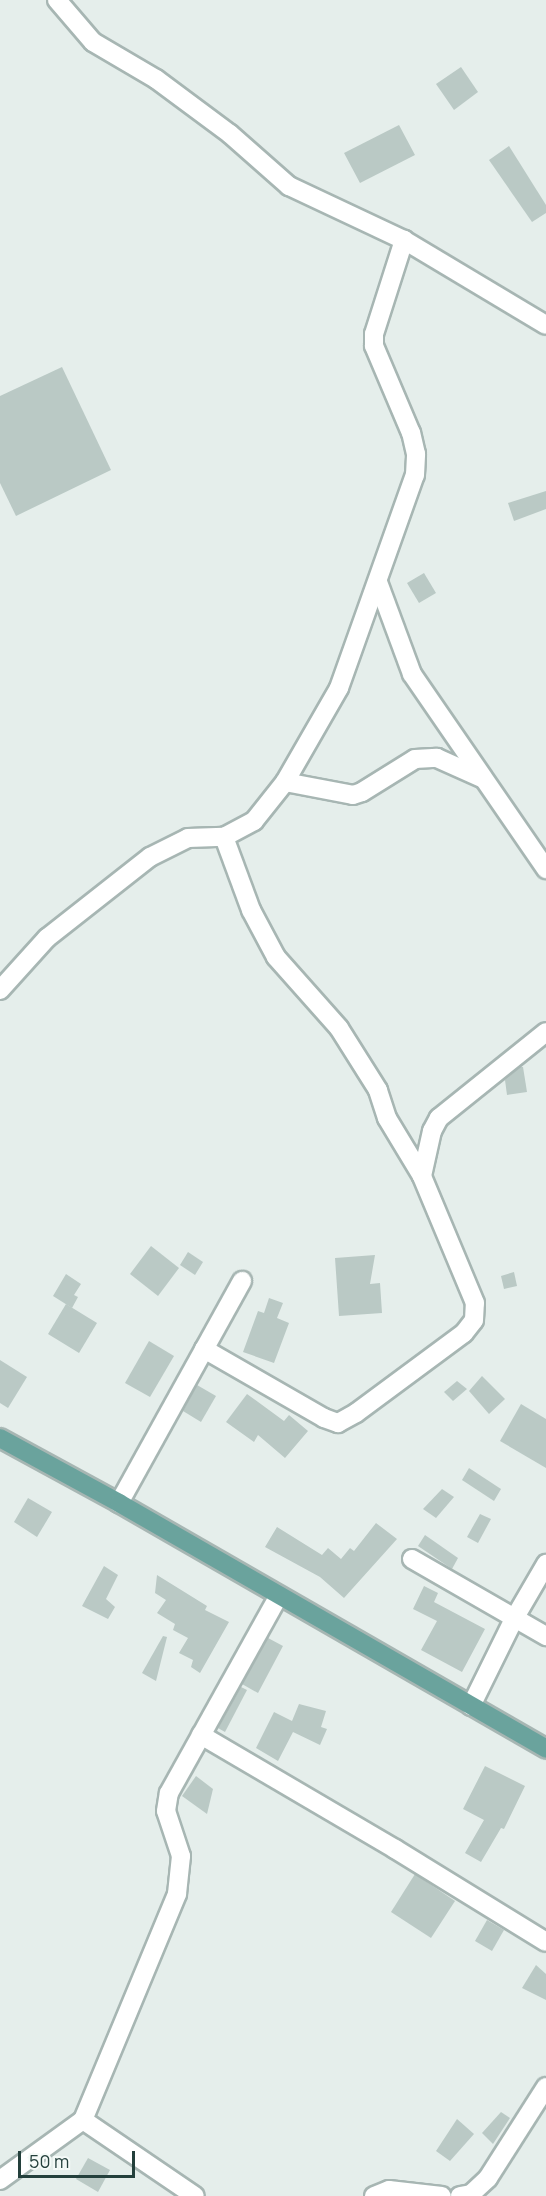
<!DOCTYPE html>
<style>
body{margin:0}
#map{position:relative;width:546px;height:2196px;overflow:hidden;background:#e5eeeb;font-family:Manrope,sans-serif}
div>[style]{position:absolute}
.building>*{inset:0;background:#bac9c5}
.roads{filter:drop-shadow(2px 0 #a7b6b3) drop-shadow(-2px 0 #a7b6b3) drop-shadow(0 2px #a7b6b3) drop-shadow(0 -2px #a7b6b3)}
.minor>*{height:18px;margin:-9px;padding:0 9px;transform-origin:9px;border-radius:9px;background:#fff}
.major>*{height:18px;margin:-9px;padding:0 9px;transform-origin:9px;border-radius:9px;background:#6aa39d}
span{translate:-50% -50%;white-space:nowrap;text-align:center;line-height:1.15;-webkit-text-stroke:5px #f5faf8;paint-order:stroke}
.scale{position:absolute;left:18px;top:2151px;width:117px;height:27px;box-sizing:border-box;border:3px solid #24403c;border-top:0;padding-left:8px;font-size:18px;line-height:21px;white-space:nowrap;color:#24403c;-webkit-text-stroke:4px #f5faf8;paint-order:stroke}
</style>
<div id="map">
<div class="building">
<div style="clip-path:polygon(461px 67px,478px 92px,454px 110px,436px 84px)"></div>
<div style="clip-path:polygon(399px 125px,415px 155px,360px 183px,344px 153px)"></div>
<div style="clip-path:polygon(509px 146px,546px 205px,546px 213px,532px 222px,489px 160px)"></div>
<div style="clip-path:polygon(62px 367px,111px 470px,16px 516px,0 483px,0 396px)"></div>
<div style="clip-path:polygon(546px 491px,546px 509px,514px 521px,508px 503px)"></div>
<div style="clip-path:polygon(424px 573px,436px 593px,419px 603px,407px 583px)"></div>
<div style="clip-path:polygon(520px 1067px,523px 1067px,527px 1092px,507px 1095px,505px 1080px)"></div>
<div style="clip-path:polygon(151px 1246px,179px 1268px,158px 1296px,130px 1274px)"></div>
<div style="clip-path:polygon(188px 1252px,203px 1262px,195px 1275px,180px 1265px)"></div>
<div style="clip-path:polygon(375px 1255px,370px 1284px,380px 1283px,382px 1313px,339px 1316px,335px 1258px)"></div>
<div style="clip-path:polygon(514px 1272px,517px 1286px,504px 1289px,501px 1276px)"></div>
<div style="clip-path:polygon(66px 1274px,81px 1284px,74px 1295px,78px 1297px,72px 1308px,53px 1296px)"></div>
<div style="clip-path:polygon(269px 1298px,283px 1303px,277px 1318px,289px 1323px,274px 1363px,243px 1352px,258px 1311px,264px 1313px)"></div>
<div style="clip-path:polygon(66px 1304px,97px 1323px,79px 1353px,48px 1334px)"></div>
<div style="clip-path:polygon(149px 1341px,174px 1356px,150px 1397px,125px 1383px)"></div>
<div style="clip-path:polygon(0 1360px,27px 1377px,8px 1408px,0 1403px)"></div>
<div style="clip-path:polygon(482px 1376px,505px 1399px,489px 1414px,469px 1391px)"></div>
<div style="clip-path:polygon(457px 1381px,467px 1389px,453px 1401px,444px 1392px)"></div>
<div style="clip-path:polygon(197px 1385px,216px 1396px,201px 1422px,183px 1411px)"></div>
<div style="clip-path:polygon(247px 1394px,284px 1421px,289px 1415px,308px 1431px,285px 1458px,258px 1435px,254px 1442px,226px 1422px)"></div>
<div style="clip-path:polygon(521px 1404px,546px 1419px,546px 1468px,500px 1441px)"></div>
<div style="clip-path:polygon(469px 1468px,501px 1489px,494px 1501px,462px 1480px)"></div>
<div style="clip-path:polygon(442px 1489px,454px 1497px,436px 1518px,423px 1509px)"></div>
<div style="clip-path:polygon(28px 1498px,52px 1512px,37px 1537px,14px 1522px)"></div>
<div style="clip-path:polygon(480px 1514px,491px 1519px,478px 1543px,467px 1537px)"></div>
<div style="clip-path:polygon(376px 1523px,397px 1539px,344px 1598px,320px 1577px,265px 1547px,277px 1527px,322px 1555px,328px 1548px,341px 1559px,350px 1548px,354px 1551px)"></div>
<div style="clip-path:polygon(425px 1535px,458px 1558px,452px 1569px,418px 1546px)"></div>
<div style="clip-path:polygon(104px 1566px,118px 1575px,106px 1599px,115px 1607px,108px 1619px,82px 1606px)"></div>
<div style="clip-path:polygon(157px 1575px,207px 1606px,205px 1610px,229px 1622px,200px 1673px,191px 1667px,193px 1660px,179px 1653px,188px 1638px,173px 1630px,175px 1624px,157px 1613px,166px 1600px,155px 1593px)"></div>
<div style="clip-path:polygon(424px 1586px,438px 1593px,434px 1602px,485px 1629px,462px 1672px,421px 1650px,437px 1621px,413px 1609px)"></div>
<div style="clip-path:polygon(163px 1636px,167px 1637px,156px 1681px,142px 1673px)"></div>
<div style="clip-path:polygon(268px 1638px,283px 1646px,258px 1693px,242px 1684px)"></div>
<div style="clip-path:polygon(241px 1687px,247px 1690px,225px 1732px,218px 1728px)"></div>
<div style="clip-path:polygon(299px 1704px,326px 1711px,321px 1727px,327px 1729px,320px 1745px,293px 1732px,278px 1761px,256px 1748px,274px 1712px,292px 1721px)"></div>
<div style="clip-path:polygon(485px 1766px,525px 1786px,504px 1829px,501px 1828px,481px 1862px,465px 1853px,484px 1820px,463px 1809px)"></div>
<div style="clip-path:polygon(196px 1776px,213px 1789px,207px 1814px,182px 1796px)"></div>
<div style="clip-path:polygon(415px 1874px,455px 1901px,431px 1938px,391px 1912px)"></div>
<div style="clip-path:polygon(487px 1920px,504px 1930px,492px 1951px,475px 1941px)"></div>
<div style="clip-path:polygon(536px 1965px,546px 1974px,546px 2000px,522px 1988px)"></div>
<div style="clip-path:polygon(501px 2112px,510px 2118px,493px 2144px,482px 2133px)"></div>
<div style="clip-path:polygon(457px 2119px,474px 2134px,450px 2161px,436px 2151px)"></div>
<div style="clip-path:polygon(88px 2158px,110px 2170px,98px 2192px,76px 2179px)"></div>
</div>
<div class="roads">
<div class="minor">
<div style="left:57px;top:0;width:55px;rotate:49.4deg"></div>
<div style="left:93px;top:42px;width:73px;rotate:30.4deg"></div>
<div style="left:156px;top:79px;width:92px;rotate:36.6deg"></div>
<div style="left:230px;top:134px;width:79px;rotate:41.4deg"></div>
<div style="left:289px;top:186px;width:127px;rotate:25.2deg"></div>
<div style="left:404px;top:240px;width:165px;rotate:30.9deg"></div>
<div style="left:378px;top:582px;width:98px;rotate:69.7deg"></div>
<div style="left:412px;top:674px;width:237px;rotate:55.5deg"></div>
<div style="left:285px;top:782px;width:69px;rotate:10.8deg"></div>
<div style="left:353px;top:795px;width:9px;rotate:-18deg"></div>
<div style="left:362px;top:792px;width:62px;rotate:-31.9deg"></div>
<div style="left:415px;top:759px;width:22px;rotate:-3deg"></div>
<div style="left:437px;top:758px;width:49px;rotate:24deg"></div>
<div style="left:0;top:990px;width:70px;rotate:-47.9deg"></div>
<div style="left:47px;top:938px;width:131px;rotate:-38.2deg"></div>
<div style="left:150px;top:857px;width:42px;rotate:-26.6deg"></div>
<div style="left:188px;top:838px;width:36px;rotate:-2deg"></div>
<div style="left:224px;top:837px;width:34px;rotate:-28deg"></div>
<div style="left:254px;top:821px;width:50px;rotate:-51.5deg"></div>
<div style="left:285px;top:782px;width:108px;rotate:-60.1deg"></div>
<div style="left:339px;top:688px;width:226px;rotate:-70.4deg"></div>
<div style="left:415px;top:475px;width:21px;rotate:-87deg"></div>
<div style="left:416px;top:454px;width:22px;rotate:-103deg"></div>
<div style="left:411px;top:433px;width:95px;rotate:-113deg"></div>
<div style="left:374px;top:346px;width:12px;rotate:-90deg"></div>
<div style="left:374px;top:334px;width:99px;rotate:-72.3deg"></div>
<div style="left:422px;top:1176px;width:46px;rotate:-77.5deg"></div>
<div style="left:432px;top:1131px;width:15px;rotate:-62deg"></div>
<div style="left:439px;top:1118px;width:137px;rotate:-38.8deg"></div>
<div style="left:204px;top:1349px;width:138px;rotate:29.9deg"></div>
<div style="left:324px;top:1418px;width:15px;rotate:20deg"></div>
<div style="left:338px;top:1423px;width:21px;rotate:-29deg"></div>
<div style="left:356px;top:1413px;width:134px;rotate:-36.5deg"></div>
<div style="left:464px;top:1333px;width:16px;rotate:-52deg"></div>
<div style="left:474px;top:1320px;width:17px;rotate:-87deg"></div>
<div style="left:475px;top:1303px;width:138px;rotate:-112.7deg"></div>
<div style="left:422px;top:1176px;width:68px;rotate:-121.1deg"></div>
<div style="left:387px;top:1118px;width:29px;rotate:-108deg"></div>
<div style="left:378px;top:1090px;width:73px;rotate:-122.2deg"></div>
<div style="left:339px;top:1028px;width:95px;rotate:-131.6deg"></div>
<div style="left:276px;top:957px;width:53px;rotate:-118deg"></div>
<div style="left:251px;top:910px;width:78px;rotate:-110.3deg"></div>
<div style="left:119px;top:1503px;width:254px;rotate:-61deg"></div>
<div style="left:412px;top:1559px;width:155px;rotate:29.9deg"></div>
<div style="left:471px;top:1706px;width:97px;rotate:-63.7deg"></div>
<div style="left:514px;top:1619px;width:64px;rotate:-59.8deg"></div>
<div style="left:201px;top:1735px;width:225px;rotate:30.4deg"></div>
<div style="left:395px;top:1849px;width:177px;rotate:31.6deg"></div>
<div style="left:83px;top:2120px;width:135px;rotate:34.2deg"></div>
<div style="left:0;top:2180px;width:102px;rotate:-35.9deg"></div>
<div style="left:83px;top:2120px;width:245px;rotate:-67.4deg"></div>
<div style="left:177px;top:1894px;width:38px;rotate:-84deg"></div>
<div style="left:181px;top:1856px;width:47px;rotate:-108.4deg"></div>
<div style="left:166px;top:1811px;width:18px;rotate:-81deg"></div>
<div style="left:169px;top:1793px;width:224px;rotate:-60.9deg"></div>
<div style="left:374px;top:2196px;width:16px;rotate:-22deg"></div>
<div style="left:389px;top:2190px;width:53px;rotate:6.5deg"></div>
<div style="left:460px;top:2196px;width:11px;rotate:-10deg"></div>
<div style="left:471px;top:2194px;width:23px;rotate:-43deg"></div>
<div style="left:488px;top:2178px;width:108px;rotate:-57.5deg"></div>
</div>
<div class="major">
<div style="left:0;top:1438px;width:136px;rotate:28.6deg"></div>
<div style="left:119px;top:1503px;width:493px;rotate:29.9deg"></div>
</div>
</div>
<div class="scale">50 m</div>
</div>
